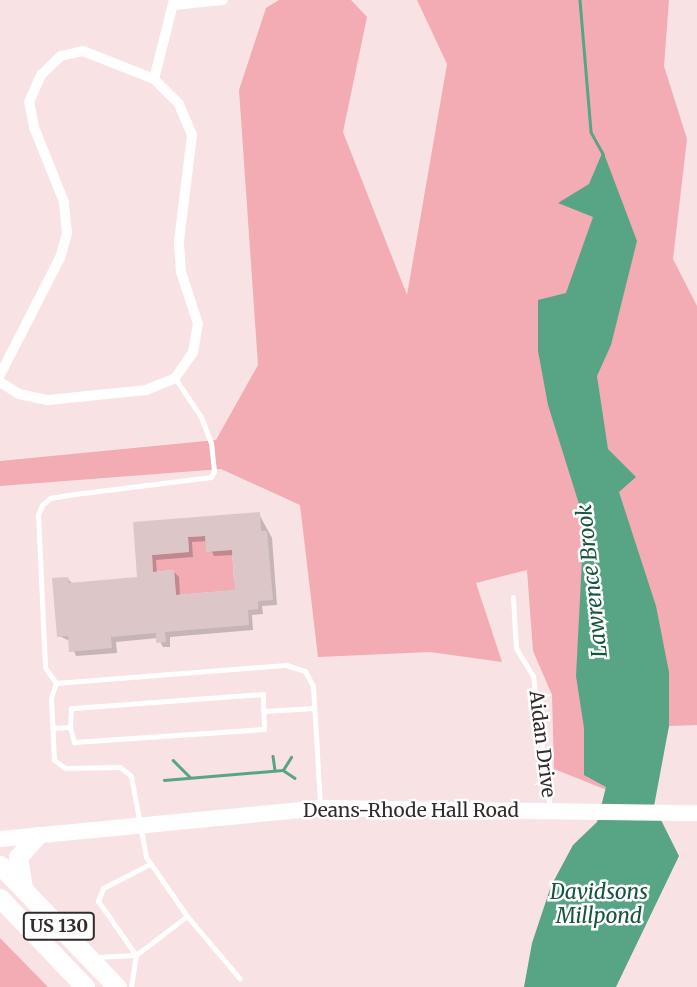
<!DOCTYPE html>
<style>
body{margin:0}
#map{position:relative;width:697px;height:987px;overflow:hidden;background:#f8e2e4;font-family:Merriweather,serif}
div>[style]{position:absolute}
.green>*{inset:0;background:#f3abb4}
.water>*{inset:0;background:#58a585}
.shadow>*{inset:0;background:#0003}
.stream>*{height:2.5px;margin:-1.25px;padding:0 1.25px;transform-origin:1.25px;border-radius:1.25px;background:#58a585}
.building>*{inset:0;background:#dcc6c8}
.lane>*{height:5px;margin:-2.5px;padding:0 2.5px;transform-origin:2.5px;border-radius:2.5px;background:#fff}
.street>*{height:10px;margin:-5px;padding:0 5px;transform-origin:5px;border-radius:5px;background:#fff}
.secondary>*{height:16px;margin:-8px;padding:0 8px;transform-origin:8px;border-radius:8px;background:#fff}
.highway>*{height:19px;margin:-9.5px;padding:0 9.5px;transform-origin:9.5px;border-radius:9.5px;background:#fff}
span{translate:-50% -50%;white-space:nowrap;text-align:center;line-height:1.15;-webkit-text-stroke:5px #fff;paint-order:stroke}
.shield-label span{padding:2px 5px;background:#fff;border:2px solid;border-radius:5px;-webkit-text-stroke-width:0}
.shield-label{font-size:18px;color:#332a2b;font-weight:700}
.street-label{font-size:19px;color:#332a2b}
.water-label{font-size:21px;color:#16543e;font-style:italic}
</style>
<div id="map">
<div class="green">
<div style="clip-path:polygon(279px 0,351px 0,367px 17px,343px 132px,407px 295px,447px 64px,417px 0,669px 0,664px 66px,687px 139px,673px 259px,697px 306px,697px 725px,669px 726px,652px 796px,627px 798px,554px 769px,552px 695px,533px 651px,527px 570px,476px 583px,502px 662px,430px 652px,318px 657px,300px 505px,221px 469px,0 486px,0 461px,216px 440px,258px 365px,239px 90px,266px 8px)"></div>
<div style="clip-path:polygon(205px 536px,232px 550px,234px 580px,249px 589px,176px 595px,174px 570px,153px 572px,152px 555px,189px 552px,188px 537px)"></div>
<div style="clip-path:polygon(0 938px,48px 987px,0 987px)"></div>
</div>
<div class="water">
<div style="clip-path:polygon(603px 151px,637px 241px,611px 345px,597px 376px,608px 449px,636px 477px,619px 492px,656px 606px,669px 672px,669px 726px,652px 817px,661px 820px,679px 856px,616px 987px,524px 987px,532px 943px,551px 886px,573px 845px,597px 822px,606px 787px,584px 775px,584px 728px,576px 676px,584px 520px,548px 405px,538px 351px,538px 300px,566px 293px,593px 217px,558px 203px,589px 184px)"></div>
</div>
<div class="shadow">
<div style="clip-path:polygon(evenodd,259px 514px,272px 538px,277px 605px,262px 606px,263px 614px,252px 615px,253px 630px,170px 637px,170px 647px,163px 647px,158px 638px,116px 642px,117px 653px,76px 656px,70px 641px,59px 636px,68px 579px,73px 584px,139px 579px,134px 524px,259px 514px,207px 541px,214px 556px,234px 555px,237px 592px,180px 596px,179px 577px,174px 572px,157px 573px,156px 560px,193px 557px,192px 542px,207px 541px)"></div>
</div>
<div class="stream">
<div style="left:580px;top:0;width:132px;rotate:85.2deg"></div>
<div style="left:591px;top:132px;width:25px;rotate:61deg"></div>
<div style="left:273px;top:756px;width:14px;rotate:82deg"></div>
<div style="left:173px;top:760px;width:24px;rotate:45deg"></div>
<div style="left:283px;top:770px;width:14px;rotate:34deg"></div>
<div style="left:164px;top:780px;width:119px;rotate:-4.8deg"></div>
<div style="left:283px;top:770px;width:15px;rotate:-58deg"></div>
</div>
<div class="building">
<div style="clip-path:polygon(evenodd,260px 512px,261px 531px,267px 531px,273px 600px,258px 601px,258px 609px,248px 610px,249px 625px,165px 632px,166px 642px,156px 643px,156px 633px,111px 637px,112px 648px,69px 652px,68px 636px,57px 637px,52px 578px,68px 577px,69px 583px,137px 577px,133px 522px,260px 512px,205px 536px,206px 552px,232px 550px,235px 590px,176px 595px,174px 570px,153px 572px,152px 555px,189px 552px,188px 537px,205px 536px)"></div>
</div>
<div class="lane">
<div style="left:513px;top:597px;width:51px;rotate:86.6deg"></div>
<div style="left:516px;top:648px;width:33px;rotate:59deg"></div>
<div style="left:533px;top:676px;width:133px;rotate:82.7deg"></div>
<div style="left:56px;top:683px;width:19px;rotate:-125deg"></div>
<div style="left:45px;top:667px;width:152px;rotate:-92.6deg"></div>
<div style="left:38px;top:515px;width:11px;rotate:-68deg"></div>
<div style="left:42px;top:505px;width:11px;rotate:-41deg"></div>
<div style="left:50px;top:498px;width:33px;rotate:-9deg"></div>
<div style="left:83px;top:493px;width:129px;rotate:-7.1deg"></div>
<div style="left:211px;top:477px;width:7px;rotate:-63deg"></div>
<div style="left:214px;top:471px;width:28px;rotate:-96deg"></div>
<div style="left:211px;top:443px;width:28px;rotate:-111deg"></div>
<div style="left:201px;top:417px;width:47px;rotate:-123.7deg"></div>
<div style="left:265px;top:711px;width:49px;rotate:-3.5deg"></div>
<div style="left:52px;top:728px;width:18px;rotate:-3deg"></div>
<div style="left:70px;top:727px;width:16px;rotate:75deg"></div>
<div style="left:74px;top:742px;width:190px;rotate:-3.9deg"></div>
<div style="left:264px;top:729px;width:35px;rotate:-92deg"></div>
<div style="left:263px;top:694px;width:193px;rotate:175.8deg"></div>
<div style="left:71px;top:708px;width:19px;rotate:93deg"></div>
<div style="left:150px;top:864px;width:53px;rotate:152.9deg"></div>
<div style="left:103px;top:888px;width:14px;rotate:111deg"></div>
<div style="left:98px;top:901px;width:66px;rotate:54.9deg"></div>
<div style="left:136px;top:955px;width:64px;rotate:-37.4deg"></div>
<div style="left:187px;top:916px;width:72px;rotate:-124.8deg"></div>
<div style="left:146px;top:857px;width:82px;rotate:-100.5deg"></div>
<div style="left:131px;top:776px;width:14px;rotate:-141deg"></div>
<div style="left:120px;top:767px;width:55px;rotate:179deg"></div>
<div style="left:65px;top:768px;width:14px;rotate:-144deg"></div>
<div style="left:54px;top:760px;width:62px;rotate:-92.8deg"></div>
<div style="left:51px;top:698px;width:16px;rotate:-72deg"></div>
<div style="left:56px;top:683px;width:231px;rotate:-4.5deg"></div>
<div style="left:286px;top:665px;width:20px;rotate:18deg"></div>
<div style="left:305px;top:671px;width:17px;rotate:62deg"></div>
<div style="left:313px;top:686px;width:119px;rotate:86.6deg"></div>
<div style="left:187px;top:916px;width:82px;rotate:49.9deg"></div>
<div style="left:95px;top:957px;width:41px;rotate:-2.8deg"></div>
<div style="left:136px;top:955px;width:32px;rotate:99deg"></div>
</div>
<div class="street">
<div style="left:174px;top:5px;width:49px;rotate:-5.8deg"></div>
<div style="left:0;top:375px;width:131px;rotate:-62.9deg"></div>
<div style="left:60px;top:258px;width:26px;rotate:-74deg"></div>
<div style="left:67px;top:233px;width:31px;rotate:-96deg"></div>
<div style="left:64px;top:202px;width:81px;rotate:-111.8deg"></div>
<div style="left:34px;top:127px;width:25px;rotate:-101deg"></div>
<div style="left:29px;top:102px;width:30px;rotate:-66deg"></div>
<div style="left:41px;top:75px;width:28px;rotate:-44deg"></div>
<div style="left:61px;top:56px;width:23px;rotate:-13deg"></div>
<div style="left:83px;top:51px;width:76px;rotate:21.5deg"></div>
<div style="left:154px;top:79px;width:81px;rotate:-75.8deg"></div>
<div style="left:0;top:382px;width:22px;rotate:32deg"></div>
<div style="left:19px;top:394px;width:30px;rotate:12deg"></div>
<div style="left:48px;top:400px;width:99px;rotate:-5.8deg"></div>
<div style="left:146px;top:390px;width:31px;rotate:-22deg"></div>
<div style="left:175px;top:378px;width:32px;rotate:-55deg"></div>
<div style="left:193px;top:352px;width:28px;rotate:-80deg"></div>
<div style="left:198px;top:324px;width:55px;rotate:-108.1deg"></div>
<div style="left:181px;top:272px;width:31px;rotate:-94deg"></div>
<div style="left:179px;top:241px;width:107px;rotate:-83deg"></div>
<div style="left:192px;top:135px;width:34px;rotate:-113deg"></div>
<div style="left:179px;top:104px;width:35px;rotate:-135deg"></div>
</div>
<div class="secondary">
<div style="left:0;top:839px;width:321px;rotate:-5.5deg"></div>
<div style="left:320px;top:808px;width:377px;rotate:0.8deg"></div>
</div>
<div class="highway">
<div style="left:0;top:865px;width:169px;rotate:46.2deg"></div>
<div style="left:23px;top:888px;width:31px;rotate:-99deg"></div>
<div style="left:18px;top:857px;width:28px;rotate:-48deg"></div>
<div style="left:0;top:898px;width:123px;rotate:46.3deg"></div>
</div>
<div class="shield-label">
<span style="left:59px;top:926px">US 130</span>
</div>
<div class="street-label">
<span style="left:542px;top:744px;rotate:83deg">Aidan Drive</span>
<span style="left:411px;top:811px">Deans-Rhode Hall Road</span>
</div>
<div class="water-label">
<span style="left:592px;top:581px;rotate:-96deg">Lawrence Brook</span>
<span style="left:599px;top:904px">Davidsons<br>Millpond</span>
</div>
</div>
